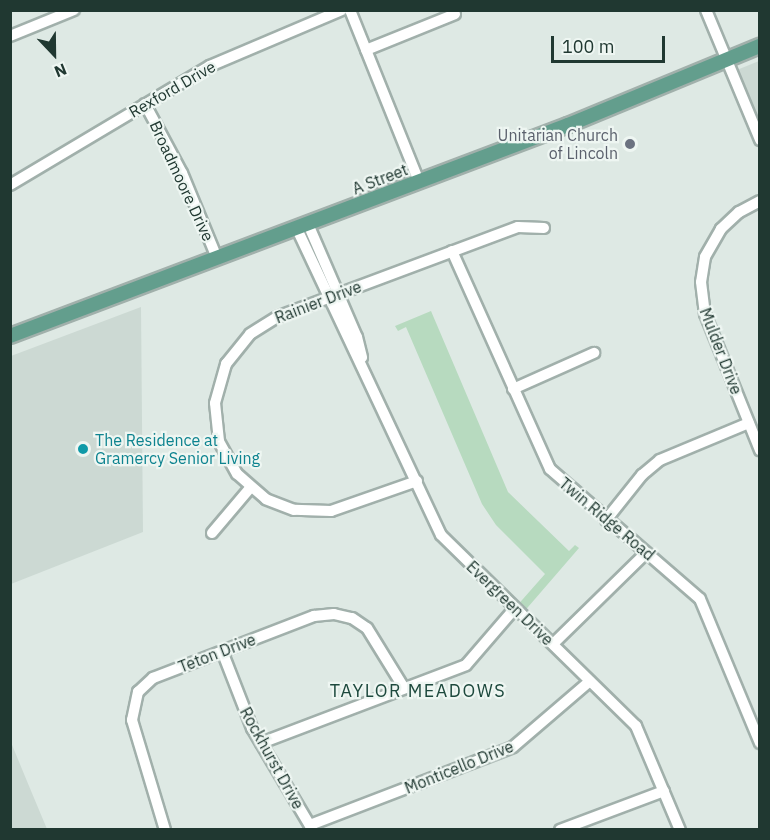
<!DOCTYPE html>
<style>
body{margin:0}
#map{position:relative;width:770px;height:840px;overflow:hidden;background:#dee9e4;font-family:"IBM Plex Sans",sans-serif}
div>[style]{position:absolute}
.built>*{inset:0;background:#ccd9d3}
.green>*{inset:0;background:#b7dabf}
.roads{filter:drop-shadow(2px 0 #a1b0ab) drop-shadow(-2px 0 #a1b0ab) drop-shadow(0 2px #a1b0ab) drop-shadow(0 -2px #a1b0ab)}
.minor>*{height:10px;margin:-5px;padding:0 5px;transform-origin:5px;border-radius:5px;background:#fff}
.major>*{height:14px;margin:-7px;padding:0 7px;transform-origin:7px;border-radius:7px;background:#639e8d}
.dots>*{width:16px;height:16px;translate:-50% -50%;box-sizing:border-box;border:3px solid #eef6f2;border-radius:50%}
span{translate:-50% -50%;white-space:nowrap;text-align:center;line-height:1.15;-webkit-text-stroke:4.5px #eef6f2;paint-order:stroke}
.street-label{font-size:16px;color:#203831}
.worship-label{font-size:16px;color:#5b616d}
.right{translate:-100% -50%;text-align:right}
.culture-label{font-size:16px;color:#0d838f}
.left{translate:0 -50%;text-align:left}
.neighbourhood-label{font-size:18px;color:#1d493d;letter-spacing:1.5px}
.frame{position:absolute;inset:0;border:12px solid #203831;pointer-events:none}
.north{position:absolute;left:24px;top:24px;width:60px;height:60px;-webkit-text-stroke:4px #eef6f2;paint-order:stroke;rotate:158deg;font-size:16px;font-weight:700;line-height:24px;text-align:center;color:#203831}
.north::after{content:'';display:block;margin:auto;width:21px;height:27px;background:#203831;clip-path:polygon(50% 0,100% 100%,50% 72%,0 100%)}
.scale{position:absolute;left:551px;top:36px;width:114px;height:27px;box-sizing:border-box;border:3px solid #203831;border-top:0;padding-left:8px;font-size:18px;line-height:21px;white-space:nowrap;color:#203831;-webkit-text-stroke:4px #eef6f2;paint-order:stroke}
</style>
<div id="map">
<div class="built">
<div style="clip-path:polygon(759px 61px,759px 140px,732px 72px)"></div>
<div style="clip-path:polygon(141px 307px,143px 532px,11px 584px,11px 356px)"></div>
<div style="clip-path:polygon(10px 740px,29px 786px,47px 829px,11px 829px)"></div>
</div>
<div class="green">
<div style="clip-path:polygon(431px 311px,508px 492px,569px 551px,575px 545px,579px 548px,522px 614px,515px 608px,545px 574px,496px 525px,482px 504px,406px 327px,398px 331px,395px 326px)"></div>
</div>
<div class="roads">
<div class="minor">
<div style="left:350px;top:10px;width:185px;rotate:68.1deg"></div>
<div style="left:706px;top:10px;width:141px;rotate:67.4deg"></div>
<div style="left:10px;top:36px;width:69px;rotate:-22.1deg"></div>
<div style="left:366px;top:50px;width:96px;rotate:-22deg"></div>
<div style="left:145px;top:104px;width:78px;rotate:61.8deg"></div>
<div style="left:182px;top:173px;width:92px;rotate:67.6deg"></div>
<div style="left:10px;top:185px;width:233px;rotate:-30.8deg"></div>
<div style="left:210px;top:66px;width:143px;rotate:-23deg"></div>
<div style="left:760px;top:201px;width:24px;rotate:152deg"></div>
<div style="left:739px;top:212px;width:25px;rotate:137deg"></div>
<div style="left:721px;top:229px;width:32px;rotate:120deg"></div>
<div style="left:705px;top:257px;width:25px;rotate:99deg"></div>
<div style="left:701px;top:282px;width:32px;rotate:83deg"></div>
<div style="left:705px;top:314px;width:147px;rotate:68deg"></div>
<div style="left:308px;top:224px;width:123px;rotate:66.6deg"></div>
<div style="left:357px;top:337px;width:21px;rotate:76deg"></div>
<div style="left:297px;top:229px;width:338px;rotate:64.8deg"></div>
<div style="left:441px;top:535px;width:273px;rotate:44.4deg"></div>
<div style="left:636px;top:726px;width:113px;rotate:67.1deg"></div>
<div style="left:452px;top:251px;width:239px;rotate:65.8deg"></div>
<div style="left:550px;top:469px;width:198px;rotate:40.9deg"></div>
<div style="left:700px;top:599px;width:156px;rotate:67.4deg"></div>
<div style="left:513px;top:389px;width:89px;rotate:-24deg"></div>
<div style="left:417px;top:481px;width:91px;rotate:160.8deg"></div>
<div style="left:331px;top:511px;width:37px;rotate:-178deg"></div>
<div style="left:294px;top:510px;width:30px;rotate:-159deg"></div>
<div style="left:266px;top:499px;width:38px;rotate:-139deg"></div>
<div style="left:237px;top:474px;width:38px;rotate:-119deg"></div>
<div style="left:219px;top:441px;width:38px;rotate:-96deg"></div>
<div style="left:215px;top:403px;width:41px;rotate:-74.2deg"></div>
<div style="left:226px;top:364px;width:38px;rotate:-51deg"></div>
<div style="left:250px;top:334px;width:32px;rotate:-32deg"></div>
<div style="left:277px;top:317px;width:257px;rotate:-20.5deg"></div>
<div style="left:518px;top:227px;width:26px;rotate:2deg"></div>
<div style="left:606px;top:520px;width:58px;rotate:-51.3deg"></div>
<div style="left:642px;top:475px;width:23px;rotate:-40deg"></div>
<div style="left:660px;top:460px;width:96px;rotate:-22.6deg"></div>
<div style="left:212px;top:533px;width:59px;rotate:-49.8deg"></div>
<div style="left:553px;top:644px;width:130px;rotate:-44.4deg"></div>
<div style="left:222px;top:651px;width:83px;rotate:68.7deg"></div>
<div style="left:252px;top:728px;width:117px;rotate:59.3deg"></div>
<div style="left:261px;top:743px;width:219px;rotate:-20.8deg"></div>
<div style="left:466px;top:665px;width:75px;rotate:-49.3deg"></div>
<div style="left:310px;top:825px;width:217px;rotate:-21deg"></div>
<div style="left:513px;top:747px;width:101px;rotate:-40.6deg"></div>
<div style="left:165px;top:830px;width:115px;rotate:-106.7deg"></div>
<div style="left:132px;top:720px;width:29px;rotate:-78deg"></div>
<div style="left:138px;top:692px;width:21px;rotate:-43deg"></div>
<div style="left:153px;top:678px;width:173px;rotate:-21.1deg"></div>
<div style="left:314px;top:616px;width:20px;rotate:-6deg"></div>
<div style="left:334px;top:614px;width:18px;rotate:13deg"></div>
<div style="left:352px;top:618px;width:18px;rotate:34deg"></div>
<div style="left:367px;top:628px;width:70px;rotate:58.3deg"></div>
<div style="left:560px;top:830px;width:111px;rotate:-20.6deg"></div>
</div>
<div class="major">
<div style="left:10px;top:336px;width:597px;rotate:-20.71deg"></div>
<div style="left:568px;top:125px;width:208px;rotate:-22.4deg"></div>
</div>
</div>
<div class="dots">
<div style="left:630px;top:144px;background:#6b7280"></div>
<div style="left:83px;top:449px;background:#0f9aa8"></div>
</div>
<div class="street-label">
<span style="left:172px;top:89px;rotate:-30deg">Rexford Drive</span>
<span style="left:380px;top:179px;rotate:-21deg">A Street</span>
<span style="left:182px;top:181px;rotate:65deg">Broadmoore Drive</span>
<span style="left:318px;top:302px;rotate:-21deg">Rainier Drive</span>
<span style="left:721px;top:351px;rotate:69deg">Mulder Drive</span>
<span style="left:607px;top:519px;rotate:40deg">Twin Ridge Road</span>
<span style="left:510px;top:603px;rotate:44deg">Evergreen Drive</span>
<span style="left:217px;top:653px;rotate:-21deg">Teton Drive</span>
<span style="left:272px;top:758px;rotate:61deg">Rockhurst Drive</span>
<span style="left:459px;top:767px;rotate:-22deg">Monticello Drive</span>
</div>
<div class="worship-label">
<span class="right" style="left:618px;top:144px">Unitarian Church<br>of Lincoln</span>
</div>
<div class="culture-label">
<span class="left" style="left:95px;top:449px">The Residence at<br>Gramercy Senior Living</span>
</div>
<div class="neighbourhood-label">
<span style="left:418px;top:691px">TAYLOR MEADOWS</span>
</div>
<div class="frame"></div>
<div class="north">N</div>
<div class="scale">100 m</div>
</div>
